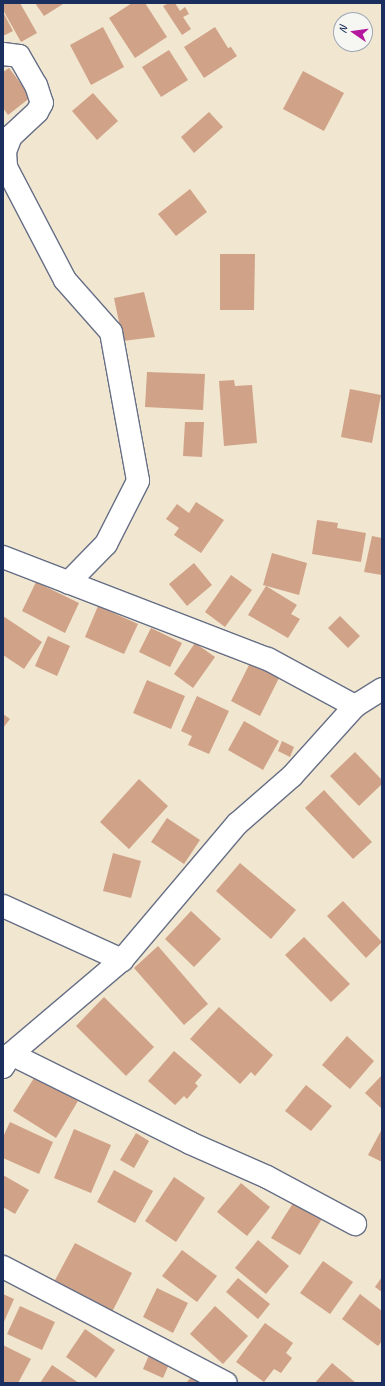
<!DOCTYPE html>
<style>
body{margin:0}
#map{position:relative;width:385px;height:1386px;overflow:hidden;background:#f1e6cf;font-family:Caveat,sans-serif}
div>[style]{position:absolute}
.building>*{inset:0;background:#d0a288}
.roads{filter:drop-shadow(1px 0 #666f86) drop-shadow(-1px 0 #666f86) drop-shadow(0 1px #666f86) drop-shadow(0 -1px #666f86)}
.minor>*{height:22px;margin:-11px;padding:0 11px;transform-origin:11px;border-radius:11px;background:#fff}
span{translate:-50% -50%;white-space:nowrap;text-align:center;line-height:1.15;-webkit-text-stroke:3.5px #f6f6f2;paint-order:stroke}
.frame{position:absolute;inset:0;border:4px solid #1b2f5e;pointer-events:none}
.north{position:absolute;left:333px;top:12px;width:40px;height:40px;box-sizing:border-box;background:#f6f6f2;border:1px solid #9ea6b7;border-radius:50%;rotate:283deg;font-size:11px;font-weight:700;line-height:16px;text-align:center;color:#1b2f5e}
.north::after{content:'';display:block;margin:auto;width:14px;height:18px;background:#b5179e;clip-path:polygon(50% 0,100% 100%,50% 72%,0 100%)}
</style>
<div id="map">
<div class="building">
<div style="clip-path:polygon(3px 3px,20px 3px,37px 33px,21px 42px,3px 10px)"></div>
<div style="clip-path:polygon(35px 3px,62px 3px,63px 4px,44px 16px)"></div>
<div style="clip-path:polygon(132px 3px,145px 3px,167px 37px,135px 58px,109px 18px)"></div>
<div style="clip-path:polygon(169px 3px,175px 3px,180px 11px,185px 7px,189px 14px,183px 17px,191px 29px,182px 35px,163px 6px)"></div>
<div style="clip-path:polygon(3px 12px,13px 31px,3px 36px)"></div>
<div style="clip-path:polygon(103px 27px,124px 67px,91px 85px,70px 45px)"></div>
<div style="clip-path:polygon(215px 27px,228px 48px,231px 47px,237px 56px,204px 78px,184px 47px)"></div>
<div style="clip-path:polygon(169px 50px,188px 80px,161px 97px,142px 67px)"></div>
<div style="clip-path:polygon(9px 68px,31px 97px,8px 115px,3px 108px,3px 72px)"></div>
<div style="clip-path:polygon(303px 71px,344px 93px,324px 131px,283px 109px)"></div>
<div style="clip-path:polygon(93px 93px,118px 121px,97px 140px,72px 111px)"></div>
<div style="clip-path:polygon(209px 112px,223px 127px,194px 153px,181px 137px)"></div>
<div style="clip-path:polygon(190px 189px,207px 212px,176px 236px,158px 214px)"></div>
<div style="clip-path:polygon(220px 254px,255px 254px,254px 310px,220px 310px)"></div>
<div style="clip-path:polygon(144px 292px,155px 337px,123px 341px,114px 298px)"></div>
<div style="clip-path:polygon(147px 372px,205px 374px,203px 410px,145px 407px)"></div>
<div style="clip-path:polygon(234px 380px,235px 386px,252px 385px,257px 443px,224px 446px,219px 381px)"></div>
<div style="clip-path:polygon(350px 389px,381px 395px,372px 443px,341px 437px)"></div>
<div style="clip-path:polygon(185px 422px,204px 422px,202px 457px,183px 456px)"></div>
<div style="clip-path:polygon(196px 502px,224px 520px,201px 553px,174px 535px,179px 528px,166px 519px,177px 504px,189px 513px)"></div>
<div style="clip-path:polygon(317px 520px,338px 523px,337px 528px,366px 533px,361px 562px,312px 554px)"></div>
<div style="clip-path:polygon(372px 536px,382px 538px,382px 575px,364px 572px)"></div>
<div style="clip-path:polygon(272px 553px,307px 563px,299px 595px,263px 585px)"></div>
<div style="clip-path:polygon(194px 563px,212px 585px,187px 606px,169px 584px)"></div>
<div style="clip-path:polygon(231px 575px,252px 590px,225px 627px,205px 612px)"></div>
<div style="clip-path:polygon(36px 582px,79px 603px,65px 633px,22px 611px)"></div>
<div style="clip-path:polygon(266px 586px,297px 605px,291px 614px,300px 619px,288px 638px,248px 615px)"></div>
<div style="clip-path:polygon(98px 606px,138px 624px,124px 654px,85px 637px)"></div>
<div style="clip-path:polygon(3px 616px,42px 642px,24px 669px,3px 655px)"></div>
<div style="clip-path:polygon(340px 616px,360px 636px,348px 648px,328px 628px)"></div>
<div style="clip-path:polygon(151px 628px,182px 643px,170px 667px,139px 652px)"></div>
<div style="clip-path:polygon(48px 636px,70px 646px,57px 676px,35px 666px)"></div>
<div style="clip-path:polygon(195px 643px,215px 657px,193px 688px,174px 674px)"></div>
<div style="clip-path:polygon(250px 663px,279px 678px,260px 716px,231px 701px)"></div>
<div style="clip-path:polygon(147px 680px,185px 696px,171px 729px,133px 713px)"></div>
<div style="clip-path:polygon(197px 696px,229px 711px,209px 754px,188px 745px,192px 736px,181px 731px)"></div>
<div style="clip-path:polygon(3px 714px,10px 719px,3px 728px)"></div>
<div style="clip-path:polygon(244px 721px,279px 741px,263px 770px,228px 750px)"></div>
<div style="clip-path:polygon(282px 741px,294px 747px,290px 757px,278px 751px)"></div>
<div style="clip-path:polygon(355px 752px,382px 780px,382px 784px,359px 806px,330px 776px)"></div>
<div style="clip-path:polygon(139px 779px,168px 806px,129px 849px,100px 822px)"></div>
<div style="clip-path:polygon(324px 790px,372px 842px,353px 859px,305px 808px)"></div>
<div style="clip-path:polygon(167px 818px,200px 840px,184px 864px,151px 842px)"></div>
<div style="clip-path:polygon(113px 853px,141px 861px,131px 898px,103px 891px)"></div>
<div style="clip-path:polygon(240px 863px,296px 910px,271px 939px,216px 891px)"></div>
<div style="clip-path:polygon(343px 901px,382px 942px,366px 958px,327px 916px)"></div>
<div style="clip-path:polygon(191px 911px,221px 939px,194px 967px,165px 939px)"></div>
<div style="clip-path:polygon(304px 937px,350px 984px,331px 1002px,285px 955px)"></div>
<div style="clip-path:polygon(158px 946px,208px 1004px,184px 1025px,134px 968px)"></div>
<div style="clip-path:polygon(104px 997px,154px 1047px,126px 1076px,76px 1026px)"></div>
<div style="clip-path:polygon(219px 1007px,273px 1055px,255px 1076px,251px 1072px,240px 1084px,190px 1039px)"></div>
<div style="clip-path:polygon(347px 1036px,374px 1061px,350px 1089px,322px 1065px)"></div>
<div style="clip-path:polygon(174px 1051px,202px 1075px,195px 1083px,198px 1086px,187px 1099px,184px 1096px,175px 1105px,148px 1081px)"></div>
<div style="clip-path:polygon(36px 1075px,78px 1101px,56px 1138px,13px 1111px)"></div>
<div style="clip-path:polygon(382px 1075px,382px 1109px,365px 1093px)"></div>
<div style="clip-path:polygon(306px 1085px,332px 1106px,311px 1131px,285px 1111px)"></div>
<div style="clip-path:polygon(10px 1122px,53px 1142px,39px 1174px,3px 1158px,3px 1137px)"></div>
<div style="clip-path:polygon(74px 1129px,111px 1145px,91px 1193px,54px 1178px)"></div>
<div style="clip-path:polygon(382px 1129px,382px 1162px,368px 1155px)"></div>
<div style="clip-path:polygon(136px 1133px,149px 1141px,134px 1168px,120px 1160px)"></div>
<div style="clip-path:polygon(114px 1170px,153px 1191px,135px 1223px,97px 1202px)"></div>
<div style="clip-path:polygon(3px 1175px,29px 1190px,15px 1214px,3px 1207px)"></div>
<div style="clip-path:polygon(174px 1177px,205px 1198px,176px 1242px,145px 1221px)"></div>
<div style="clip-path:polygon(241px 1183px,270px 1207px,247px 1236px,217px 1212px)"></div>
<div style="clip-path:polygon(295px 1200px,323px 1217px,300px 1255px,271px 1238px)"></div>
<div style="clip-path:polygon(258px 1240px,289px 1266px,266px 1294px,235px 1268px)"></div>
<div style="clip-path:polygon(75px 1243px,132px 1273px,112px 1312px,54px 1282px)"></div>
<div style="clip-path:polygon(182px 1250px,217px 1276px,197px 1302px,162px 1276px)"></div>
<div style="clip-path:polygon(323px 1261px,353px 1282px,330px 1314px,300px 1293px)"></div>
<div style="clip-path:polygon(382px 1277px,382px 1292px,375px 1287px)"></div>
<div style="clip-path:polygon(238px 1278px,270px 1304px,258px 1319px,226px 1292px)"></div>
<div style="clip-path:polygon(157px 1288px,188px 1303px,173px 1333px,143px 1317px)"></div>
<div style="clip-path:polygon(3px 1294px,14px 1299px,3px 1324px)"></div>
<div style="clip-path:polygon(360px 1294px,382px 1311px,382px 1341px,378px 1346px,342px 1319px)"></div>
<div style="clip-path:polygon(20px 1306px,55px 1322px,42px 1350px,7px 1334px)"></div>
<div style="clip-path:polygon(215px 1306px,248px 1336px,223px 1364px,190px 1334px)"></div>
<div style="clip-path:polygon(265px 1323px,293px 1343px,286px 1353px,292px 1358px,281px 1373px,274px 1369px,264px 1382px,236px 1362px)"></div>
<div style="clip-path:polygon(85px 1329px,115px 1350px,96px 1378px,66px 1357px)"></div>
<div style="clip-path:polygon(3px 1345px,31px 1359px,18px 1383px,3px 1383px)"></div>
<div style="clip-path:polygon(150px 1353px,170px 1362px,163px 1378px,143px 1369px)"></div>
<div style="clip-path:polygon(332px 1363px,356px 1383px,315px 1383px)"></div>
<div style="clip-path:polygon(52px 1365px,79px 1383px,40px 1383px)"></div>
<div style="clip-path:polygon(193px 1375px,203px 1383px,186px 1383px)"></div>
</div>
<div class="roads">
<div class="minor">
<div style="left:3px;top:54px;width:16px;rotate:7deg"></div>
<div style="left:19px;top:56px;width:34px;rotate:60deg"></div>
<div style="left:36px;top:85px;width:19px;rotate:72deg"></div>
<div style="left:42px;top:103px;width:10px;rotate:119deg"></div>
<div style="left:37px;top:112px;width:35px;rotate:137deg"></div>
<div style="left:11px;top:136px;width:17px;rotate:111deg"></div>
<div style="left:5px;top:152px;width:15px;rotate:86deg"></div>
<div style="left:6px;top:167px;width:127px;rotate:62.4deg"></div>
<div style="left:65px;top:280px;width:69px;rotate:48.5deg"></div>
<div style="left:111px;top:332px;width:151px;rotate:79.7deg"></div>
<div style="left:138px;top:481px;width:71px;rotate:116.9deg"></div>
<div style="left:106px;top:544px;width:54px;rotate:134.3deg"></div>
<div style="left:3px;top:557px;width:284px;rotate:21.1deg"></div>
<div style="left:268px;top:659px;width:99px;rotate:28.4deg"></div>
<div style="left:3px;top:906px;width:131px;rotate:24.4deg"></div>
<div style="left:11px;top:1054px;width:200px;rotate:26.4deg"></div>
<div style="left:190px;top:1143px;width:84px;rotate:23.8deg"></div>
<div style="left:267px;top:1177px;width:100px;rotate:28.1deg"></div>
<div style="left:3px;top:1067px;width:15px;rotate:-58deg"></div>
<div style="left:11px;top:1054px;width:145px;rotate:-40.3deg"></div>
<div style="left:122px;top:960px;width:178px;rotate:-49.8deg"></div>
<div style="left:237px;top:824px;width:73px;rotate:-41.1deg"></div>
<div style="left:292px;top:776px;width:94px;rotate:-48deg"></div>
<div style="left:355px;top:706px;width:32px;rotate:-32deg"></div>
<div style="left:3px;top:1267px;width:251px;rotate:27.5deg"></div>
</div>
</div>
<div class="frame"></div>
<div class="north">N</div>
</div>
